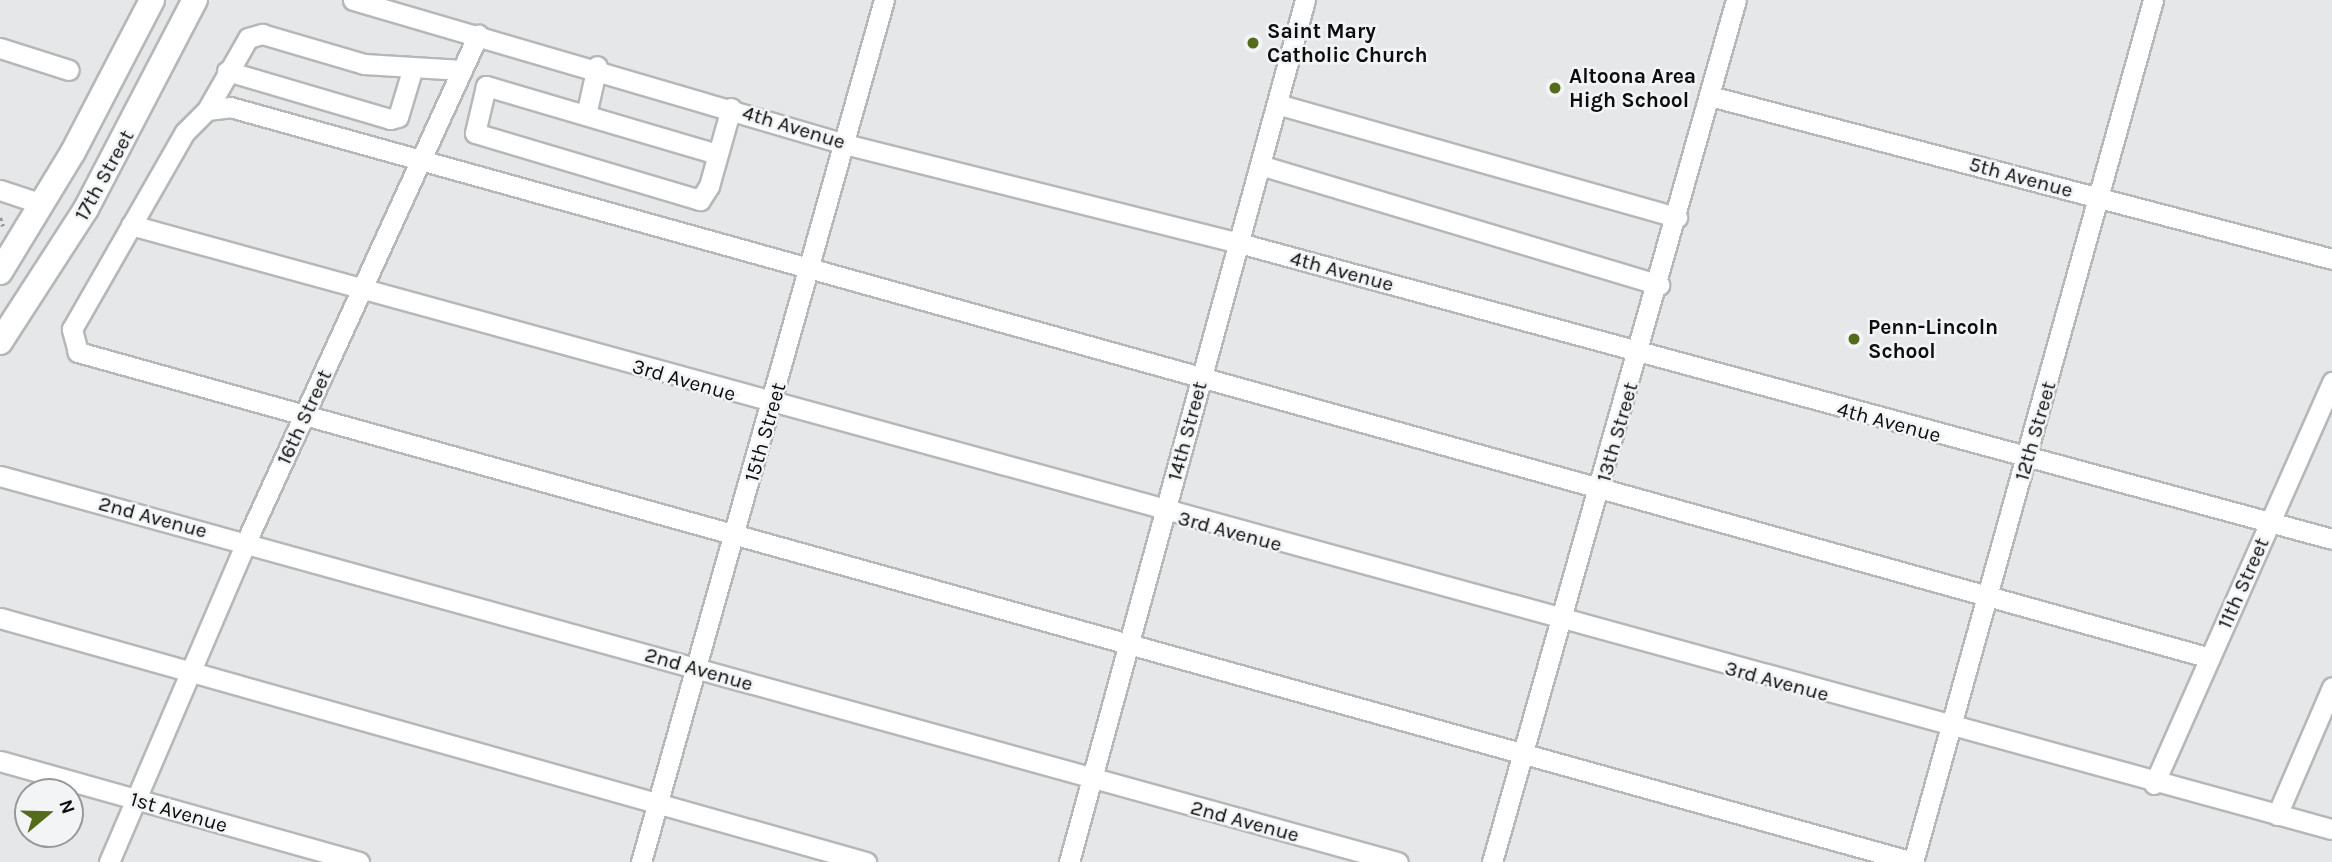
<!DOCTYPE html>
<style>
body{margin:0}
#map{position:relative;width:2332px;height:862px;overflow:hidden;background:#e6e7e8;font-family:Karla,sans-serif}
div>[style]{position:absolute}
.path>*{height:3.5px;margin-top:-1.75px;transform-origin:0;background:repeating-linear-gradient(90deg,#959697 0 3.5px,transparent 0 7px)}
.roads{filter:drop-shadow(2px 0 #b6b7b8) drop-shadow(-2px 0 #b6b7b8) drop-shadow(0 2px #b6b7b8) drop-shadow(0 -2px #b6b7b8)}
.minor>*{height:19px;margin:-9.5px;padding:0 9.5px;transform-origin:9.5px;border-radius:9.5px;background:#fff}
.major>*{height:24px;margin:-12px;padding:0 12px;transform-origin:12px;border-radius:12px;background:#fff}
.dots>*{width:19px;height:19px;translate:-50% -50%;box-sizing:border-box;border:4px solid #f3f4f5;border-radius:50%}
span{translate:-50% -50%;white-space:nowrap;text-align:center;line-height:1.15;-webkit-text-stroke:5px #f3f4f5;paint-order:stroke}
.poi-label{font-size:21px;color:#0d0d0e;font-weight:700}
.left{translate:0 -50%;text-align:left}
.street-label{font-size:21px;color:#0d0d0e}
.north{position:absolute;left:14px;top:778px;width:70px;height:70px;box-sizing:border-box;background:#f3f4f5;border:2px solid #979899;border-radius:50%;rotate:71deg;font-size:19px;font-weight:700;line-height:28px;text-align:center;color:#0d0d0e}
.north::after{content:'';display:block;margin:auto;width:24px;height:32px;background:#546b1b;clip-path:polygon(50% 0,100% 100%,50% 72%,0 100%)}
</style>
<div id="map">
<div class="path">
<div style="left:0;top:218px;width:9px;rotate:69deg"></div>
</div>
<div class="roads">
<div class="minor">
<div style="left:353px;top:0;width:513px;rotate:16.31deg"></div>
<div style="left:845px;top:144px;width:406px;rotate:14.1deg"></div>
<div style="left:1239px;top:243px;width:1132px;rotate:15.15deg"></div>
<div style="left:0;top:48px;width:72px;rotate:17.7deg"></div>
<div style="left:227px;top:71px;width:170px;rotate:16.4deg"></div>
<div style="left:390px;top:119px;width:8px;rotate:-14deg"></div>
<div style="left:398px;top:117px;width:52px;rotate:-73.3deg"></div>
<div style="left:1710px;top:96px;width:643px;rotate:14.68deg"></div>
<div style="left:1277px;top:104px;width:416px;rotate:15.8deg"></div>
<div style="left:207px;top:110px;width:83px;rotate:-60.3deg"></div>
<div style="left:248px;top:38px;width:15px;rotate:-16deg"></div>
<div style="left:262px;top:34px;width:106px;rotate:16.4deg"></div>
<div style="left:364px;top:64px;width:98px;rotate:3.5deg"></div>
<div style="left:586px;top:115px;width:50px;rotate:-77.3deg"></div>
<div style="left:717px;top:154px;width:241px;rotate:-163.6deg"></div>
<div style="left:486px;top:86px;width:48px;rotate:103.2deg"></div>
<div style="left:475px;top:133px;width:235px;rotate:16.6deg"></div>
<div style="left:700px;top:200px;width:17px;rotate:-57deg"></div>
<div style="left:709px;top:186px;width:81px;rotate:-74.2deg"></div>
<div style="left:1260px;top:165px;width:417px;rotate:16.7deg"></div>
<div style="left:0;top:190px;width:44px;rotate:18.4deg"></div>
<div style="left:131px;top:225px;width:2282px;rotate:15.35deg"></div>
<div style="left:0;top:476px;width:1450px;rotate:15.44deg"></div>
<div style="left:0;top:618px;width:900px;rotate:15.74deg"></div>
<div style="left:0;top:761px;width:373px;rotate:15.7deg"></div>
<div style="left:2154px;top:784px;width:440px;rotate:-66.1deg"></div>
<div style="left:2277px;top:815px;width:139px;rotate:-66.7deg"></div>
<div style="left:109px;top:862px;width:348px;rotate:-66.8deg"></div>
<div style="left:246px;top:542px;width:558px;rotate:-65.41deg"></div>
<div style="left:641px;top:862px;width:896px;rotate:-74.26deg"></div>
<div style="left:1069px;top:862px;width:894px;rotate:-74.69deg"></div>
<div style="left:1492px;top:862px;width:896px;rotate:-74.2deg"></div>
<div style="left:1913px;top:862px;width:1905px;rotate:-164.47deg"></div>
<div style="left:78px;top:352px;width:24px;rotate:-105deg"></div>
<div style="left:72px;top:329px;width:227px;rotate:-60.2deg"></div>
<div style="left:185px;top:132px;width:31px;rotate:-45deg"></div>
<div style="left:207px;top:110px;width:23px;rotate:-7deg"></div>
<div style="left:230px;top:107px;width:2055px;rotate:15.55deg"></div>
<div style="left:1913px;top:862px;width:895px;rotate:-74.44deg"></div>
</div>
<div class="major">
<div style="left:0;top:272px;width:140px;rotate:-58.7deg"></div>
<div style="left:73px;top:152px;width:171px;rotate:-62.5deg"></div>
<div style="left:0;top:342px;width:158px;rotate:-57.1deg"></div>
<div style="left:86px;top:209px;width:236px;rotate:-62.5deg"></div>
</div>
</div>
<div class="dots">
<div style="left:1253px;top:43px;background:#546b1b"></div>
<div style="left:1555px;top:88px;background:#546b1b"></div>
<div style="left:1854px;top:339px;background:#546b1b"></div>
</div>
<div class="poi-label">
<span class="left" style="left:1267px;top:43px">Saint Mary<br>Catholic Church</span>
<span class="left" style="left:1569px;top:88px">Altoona Area<br>High School</span>
<span class="left" style="left:1868px;top:339px">Penn-Lincoln<br>School</span>
</div>
<div class="street-label">
<span style="left:794px;top:127px;rotate:17deg">4th Avenue</span>
<span style="left:104px;top:175px;rotate:-61deg">17th Street</span>
<span style="left:2021px;top:177px;rotate:15deg">5th Avenue</span>
<span style="left:1342px;top:271px;rotate:15deg">4th Avenue</span>
<span style="left:684px;top:380px;rotate:16deg">3rd Avenue</span>
<span style="left:304px;top:417px;rotate:-65deg">16th Street</span>
<span style="left:1889px;top:422px;rotate:15deg">4th Avenue</span>
<span style="left:1187px;top:431px;rotate:-75deg">14th Street</span>
<span style="left:2035px;top:431px;rotate:-74deg">12th Street</span>
<span style="left:765px;top:432px;rotate:-74deg">15th Street</span>
<span style="left:1617px;top:432px;rotate:-74deg">13th Street</span>
<span style="left:153px;top:517px;rotate:15deg">2nd Avenue</span>
<span style="left:1230px;top:531px;rotate:15deg">3rd Avenue</span>
<span style="left:2243px;top:583px;rotate:-66deg">11th Street</span>
<span style="left:699px;top:669px;rotate:16deg">2nd Avenue</span>
<span style="left:1777px;top:681px;rotate:15deg">3rd Avenue</span>
<span style="left:179px;top:812px;rotate:16deg">1st Avenue</span>
<span style="left:1245px;top:821px;rotate:15deg">2nd Avenue</span>
</div>
<div class="north">N</div>
</div>
